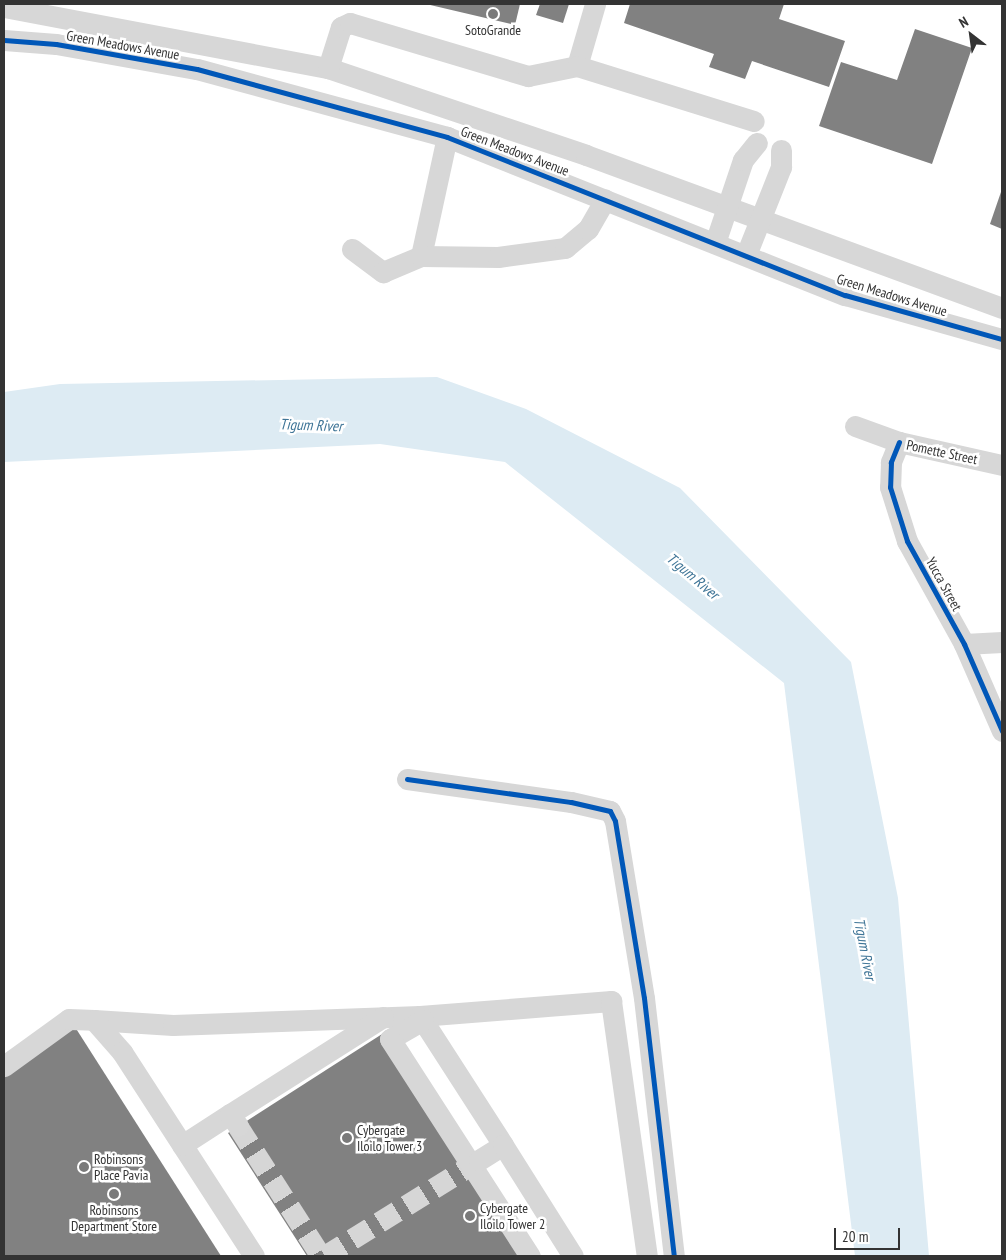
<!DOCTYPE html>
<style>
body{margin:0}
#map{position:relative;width:1006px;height:1260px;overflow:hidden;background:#fff;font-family:"PT Sans Narrow",sans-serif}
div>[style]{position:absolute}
.water>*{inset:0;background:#ddebf3}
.building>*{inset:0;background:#818181}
.minor-tunnel>*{height:21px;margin-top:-10.5px;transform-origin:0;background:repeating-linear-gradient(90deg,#d6d6d6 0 21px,transparent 0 32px)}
.minor>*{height:21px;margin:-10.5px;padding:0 10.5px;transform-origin:10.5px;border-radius:10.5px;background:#d7d7d7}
.cycleway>*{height:5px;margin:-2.5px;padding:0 2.5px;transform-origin:2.5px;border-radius:2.5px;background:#0057b8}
.dots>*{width:14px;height:14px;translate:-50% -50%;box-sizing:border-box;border:2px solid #fff;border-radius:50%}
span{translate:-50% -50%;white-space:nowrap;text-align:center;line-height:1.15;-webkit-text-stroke:5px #fff;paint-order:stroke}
.poi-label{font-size:14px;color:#333}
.left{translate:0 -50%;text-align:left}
.street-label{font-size:14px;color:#333}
.water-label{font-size:15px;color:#3f7597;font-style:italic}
.frame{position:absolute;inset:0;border:5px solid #333;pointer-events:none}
.north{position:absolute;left:946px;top:10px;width:50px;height:50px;-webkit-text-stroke:4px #fff;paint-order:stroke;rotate:330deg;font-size:14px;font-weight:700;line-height:20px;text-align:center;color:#333}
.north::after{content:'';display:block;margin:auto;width:18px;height:22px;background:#333;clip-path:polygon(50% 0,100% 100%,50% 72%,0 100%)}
.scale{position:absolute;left:834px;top:1228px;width:66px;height:22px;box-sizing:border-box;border:2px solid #333;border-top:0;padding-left:6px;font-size:15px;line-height:18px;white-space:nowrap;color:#333;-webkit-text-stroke:4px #fff;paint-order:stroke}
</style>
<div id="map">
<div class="water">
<div style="clip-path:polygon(437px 377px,526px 409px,680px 488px,851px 662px,898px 898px,929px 1256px,855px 1256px,784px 683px,505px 462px,380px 444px,4px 462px,4px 392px,60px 384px)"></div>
</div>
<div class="building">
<div style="clip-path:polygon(426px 4px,520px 4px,515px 25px)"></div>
<div style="clip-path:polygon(540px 4px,569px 4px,563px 23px,536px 15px)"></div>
<div style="clip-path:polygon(630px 4px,784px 4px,779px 19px,845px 41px,829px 87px,752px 61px,745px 79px,709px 67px,714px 54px,624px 23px)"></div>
<div style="clip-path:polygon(915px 29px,972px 48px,932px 164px,819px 126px,841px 62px,897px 80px)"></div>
<div style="clip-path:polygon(1002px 189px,1002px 229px,990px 224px)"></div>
<div style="clip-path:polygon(75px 1027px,221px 1256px,4px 1256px,4px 1078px)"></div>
<div style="clip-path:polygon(393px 1027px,541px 1256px,307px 1256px,228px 1133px)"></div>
</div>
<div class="minor-tunnel">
<div style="left:238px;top:1126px;width:154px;rotate:57.4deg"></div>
<div style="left:325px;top:1256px;width:181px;rotate:-31.9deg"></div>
</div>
<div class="minor">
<div style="left:4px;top:7px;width:330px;rotate:10.7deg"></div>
<div style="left:328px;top:68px;width:272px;rotate:18.6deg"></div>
<div style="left:586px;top:155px;width:443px;rotate:20.2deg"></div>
<div style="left:4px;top:40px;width:52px;rotate:4.4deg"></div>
<div style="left:56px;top:44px;width:143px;rotate:10.1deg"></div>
<div style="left:197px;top:69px;width:259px;rotate:15.2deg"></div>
<div style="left:447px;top:137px;width:428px;rotate:21.7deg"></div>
<div style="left:845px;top:295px;width:163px;rotate:15.7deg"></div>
<div style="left:577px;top:66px;width:65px;rotate:-73.8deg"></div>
<div style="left:328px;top:68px;width:43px;rotate:-72.4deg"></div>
<div style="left:341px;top:27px;width:10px;rotate:-24deg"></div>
<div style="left:350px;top:23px;width:186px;rotate:16.6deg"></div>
<div style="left:528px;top:76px;width:50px;rotate:-11.5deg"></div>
<div style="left:577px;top:66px;width:185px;rotate:17.3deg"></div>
<div style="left:715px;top:243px;width:88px;rotate:-71.4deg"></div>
<div style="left:743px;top:160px;width:22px;rotate:-51deg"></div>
<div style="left:352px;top:249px;width:39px;rotate:37deg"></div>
<div style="left:383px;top:272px;width:41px;rotate:-22.8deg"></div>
<div style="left:421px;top:256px;width:122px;rotate:-77.7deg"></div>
<div style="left:746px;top:255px;width:95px;rotate:-68.3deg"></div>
<div style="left:781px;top:167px;width:17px;rotate:-90deg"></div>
<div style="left:421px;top:256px;width:77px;rotate:0.7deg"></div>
<div style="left:498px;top:257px;width:68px;rotate:-7.7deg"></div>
<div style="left:565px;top:248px;width:30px;rotate:-40deg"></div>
<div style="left:588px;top:229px;width:34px;rotate:-60deg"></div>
<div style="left:855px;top:426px;width:47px;rotate:20deg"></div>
<div style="left:899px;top:442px;width:106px;rotate:12.6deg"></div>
<div style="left:899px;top:442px;width:22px;rotate:112deg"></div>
<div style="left:891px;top:462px;width:25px;rotate:92deg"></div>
<div style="left:890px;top:487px;width:57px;rotate:72.5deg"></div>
<div style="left:907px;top:541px;width:118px;rotate:61deg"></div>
<div style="left:964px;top:644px;width:95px;rotate:66.4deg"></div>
<div style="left:964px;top:644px;width:38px;rotate:-3deg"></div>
<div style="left:407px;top:779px;width:166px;rotate:8deg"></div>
<div style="left:571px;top:802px;width:40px;rotate:13deg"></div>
<div style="left:610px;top:811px;width:11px;rotate:63deg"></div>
<div style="left:615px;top:821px;width:179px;rotate:80.7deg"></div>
<div style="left:644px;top:998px;width:260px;rotate:83.4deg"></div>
<div style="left:420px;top:1016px;width:192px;rotate:-4.5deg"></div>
<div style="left:611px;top:1001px;width:258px;rotate:82deg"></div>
<div style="left:94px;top:1020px;width:79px;rotate:3.6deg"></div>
<div style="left:173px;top:1025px;width:247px;rotate:-2.1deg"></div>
<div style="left:420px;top:1016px;width:153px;rotate:57.2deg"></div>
<div style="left:423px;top:1020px;width:38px;rotate:150deg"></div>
<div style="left:390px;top:1039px;width:258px;rotate:57.2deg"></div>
<div style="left:4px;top:1066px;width:80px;rotate:-35.9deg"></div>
<div style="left:69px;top:1019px;width:25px;rotate:2deg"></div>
<div style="left:94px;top:1020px;width:43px;rotate:48.8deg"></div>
<div style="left:122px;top:1052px;width:243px;rotate:57.1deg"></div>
<div style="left:230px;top:1114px;width:181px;rotate:-32.4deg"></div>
<div style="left:182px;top:1145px;width:57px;rotate:-32.9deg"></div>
<div style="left:230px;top:1114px;width:14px;rotate:56deg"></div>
<div style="left:479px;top:1160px;width:28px;rotate:-32deg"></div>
<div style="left:503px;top:1145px;width:131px;rotate:57.8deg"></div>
</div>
<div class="cycleway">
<div style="left:4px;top:40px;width:52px;rotate:4.4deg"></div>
<div style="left:56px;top:44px;width:143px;rotate:10.1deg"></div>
<div style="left:197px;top:69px;width:259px;rotate:15.2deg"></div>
<div style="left:447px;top:137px;width:428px;rotate:21.7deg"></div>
<div style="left:845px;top:295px;width:163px;rotate:15.7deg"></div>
<div style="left:899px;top:442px;width:22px;rotate:112deg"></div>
<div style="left:891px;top:462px;width:25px;rotate:92deg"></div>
<div style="left:890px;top:487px;width:57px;rotate:72.5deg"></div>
<div style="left:907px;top:541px;width:118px;rotate:61deg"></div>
<div style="left:964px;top:644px;width:95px;rotate:66.4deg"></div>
<div style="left:407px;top:779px;width:166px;rotate:8deg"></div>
<div style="left:571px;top:802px;width:40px;rotate:13deg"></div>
<div style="left:610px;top:811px;width:11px;rotate:63deg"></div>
<div style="left:615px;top:821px;width:179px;rotate:80.7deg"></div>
<div style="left:644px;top:998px;width:260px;rotate:83.4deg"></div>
</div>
<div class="dots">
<div style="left:493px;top:14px;background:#7a7a7a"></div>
<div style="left:347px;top:1138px;background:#7a7a7a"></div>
<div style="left:84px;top:1167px;background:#7a7a7a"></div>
<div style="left:114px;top:1194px;background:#7a7a7a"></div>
<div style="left:470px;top:1216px;background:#7a7a7a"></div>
</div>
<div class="poi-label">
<span style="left:493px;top:30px">SotoGrande</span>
<span class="left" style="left:357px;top:1138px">Cybergate<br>Iloilo Tower 3</span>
<span class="left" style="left:94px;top:1167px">Robinsons<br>Place Pavia</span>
<span class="left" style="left:480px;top:1216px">Cybergate<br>Iloilo Tower 2</span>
<span style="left:114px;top:1218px">Robinsons<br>Department Store</span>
</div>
<div class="street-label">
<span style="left:123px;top:45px;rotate:10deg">Green Meadows Avenue</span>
<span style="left:515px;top:151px;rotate:21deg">Green Meadows Avenue</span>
<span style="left:892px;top:295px;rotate:17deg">Green Meadows Avenue</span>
<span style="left:942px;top:452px;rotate:12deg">Pomette Street</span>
<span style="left:944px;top:584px;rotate:61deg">Yucca Street</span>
</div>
<div class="water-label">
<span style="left:311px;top:425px;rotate:2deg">Tigum River</span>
<span style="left:693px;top:576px;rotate:40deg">Tigum River</span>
<span style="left:865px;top:949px;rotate:79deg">Tigum River</span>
</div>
<div class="frame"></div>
<div class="north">N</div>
<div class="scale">20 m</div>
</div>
